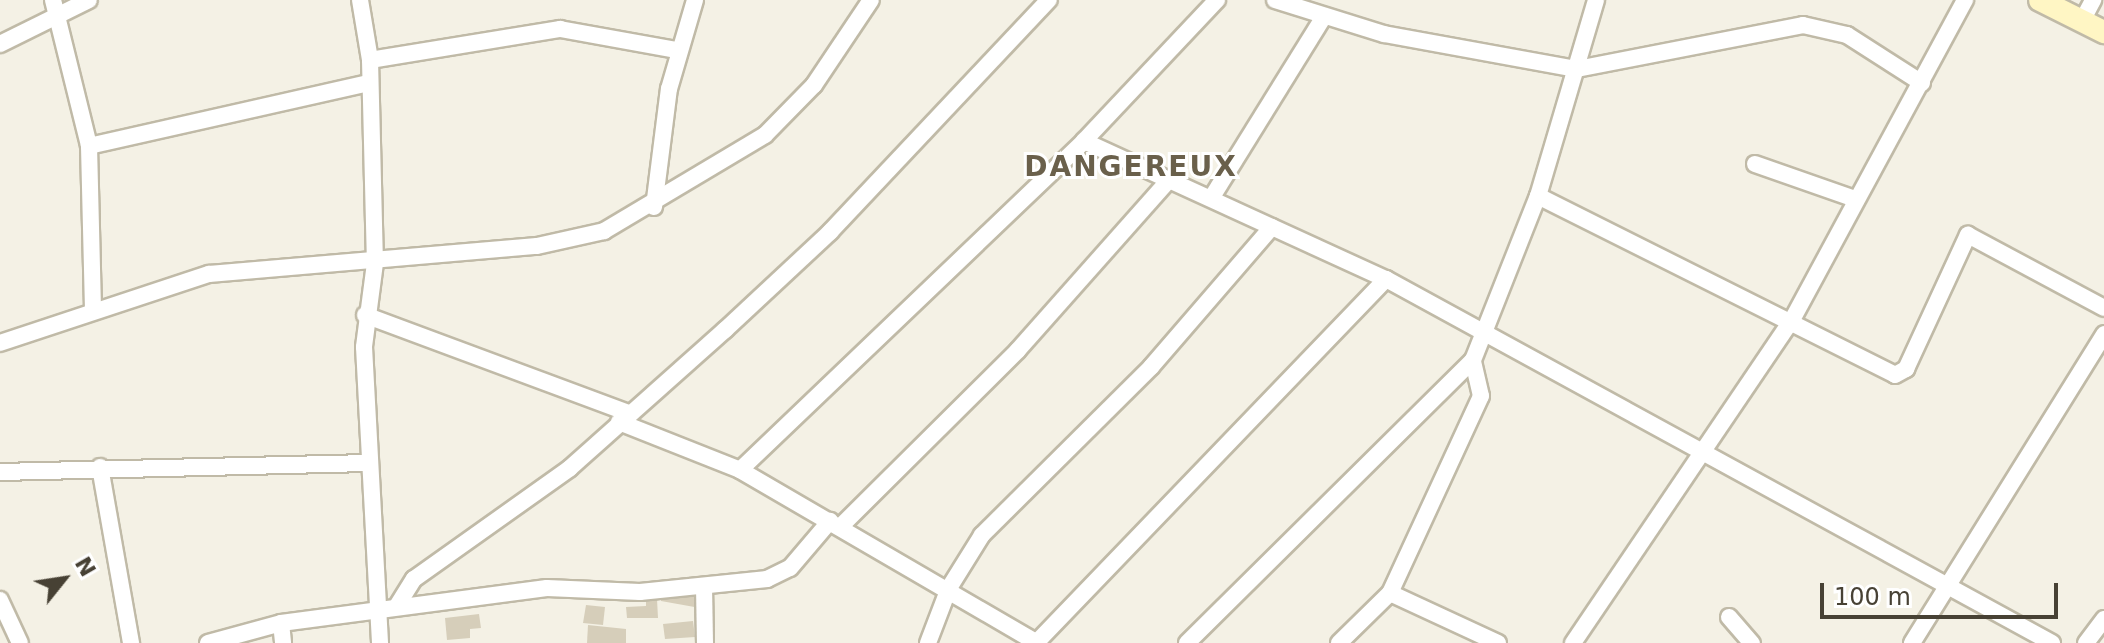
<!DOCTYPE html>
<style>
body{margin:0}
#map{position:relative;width:2104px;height:643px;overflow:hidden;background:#f4f1e5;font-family:"DejaVu Sans",sans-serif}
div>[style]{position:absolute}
.building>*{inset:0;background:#d6ceba}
.roads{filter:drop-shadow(2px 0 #c0baa7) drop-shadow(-2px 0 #c0baa7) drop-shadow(0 2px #c0baa7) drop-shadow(0 -2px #c0baa7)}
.minor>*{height:16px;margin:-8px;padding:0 8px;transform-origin:8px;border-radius:8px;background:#fff}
.secondary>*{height:22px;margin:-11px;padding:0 11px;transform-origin:11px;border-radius:11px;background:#fff6c4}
span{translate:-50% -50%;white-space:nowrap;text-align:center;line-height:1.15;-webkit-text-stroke:6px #fff;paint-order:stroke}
.district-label{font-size:28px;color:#6a604b;font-weight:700;letter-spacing:2px}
.north{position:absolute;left:24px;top:539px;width:80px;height:80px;-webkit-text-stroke:6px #fff;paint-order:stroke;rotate:60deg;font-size:22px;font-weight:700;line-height:32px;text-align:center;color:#474134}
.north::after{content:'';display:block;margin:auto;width:28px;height:36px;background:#474134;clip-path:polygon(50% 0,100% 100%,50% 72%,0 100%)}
.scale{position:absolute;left:1820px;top:583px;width:238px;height:36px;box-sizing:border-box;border:4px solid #474134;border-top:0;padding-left:10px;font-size:24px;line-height:28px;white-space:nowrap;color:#474134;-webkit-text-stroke:6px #fff;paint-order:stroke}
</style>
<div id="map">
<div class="building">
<div style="clip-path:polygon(699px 588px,700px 608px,661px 601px,661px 591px)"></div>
<div style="clip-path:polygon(646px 599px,657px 599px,658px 618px,627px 618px,626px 607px,646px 606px)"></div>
<div style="clip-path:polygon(586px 605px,605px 607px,603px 625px,583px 623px)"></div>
<div style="clip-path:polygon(479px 614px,481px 628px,470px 629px,470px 638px,447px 640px,445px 618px)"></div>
<div style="clip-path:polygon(693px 621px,695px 637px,665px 639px,663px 624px)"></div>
<div style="clip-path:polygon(588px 625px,626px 629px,626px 643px,587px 643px)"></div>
</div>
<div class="roads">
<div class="minor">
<div style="left:53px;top:0;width:150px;rotate:76.1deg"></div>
<div style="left:89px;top:146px;width:165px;rotate:88.6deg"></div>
<div style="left:360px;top:0;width:61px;rotate:80.5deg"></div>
<div style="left:370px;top:60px;width:203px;rotate:88.6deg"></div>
<div style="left:375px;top:263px;width:85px;rotate:97.5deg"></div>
<div style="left:364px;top:347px;width:296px;rotate:86.9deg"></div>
<div style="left:1275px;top:0;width:114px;rotate:17.3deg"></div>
<div style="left:1384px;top:34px;width:196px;rotate:10.3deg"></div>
<div style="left:1577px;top:69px;width:230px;rotate:-11deg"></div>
<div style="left:1803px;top:25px;width:45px;rotate:12.8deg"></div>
<div style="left:1847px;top:35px;width:89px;rotate:32.6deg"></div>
<div style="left:2082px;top:21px;width:24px;rotate:-62deg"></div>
<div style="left:0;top:44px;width:99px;rotate:-26.3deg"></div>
<div style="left:370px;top:60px;width:193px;rotate:-9.3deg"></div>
<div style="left:560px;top:29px;width:119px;rotate:10.2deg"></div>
<div style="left:1084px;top:141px;width:332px;rotate:24.6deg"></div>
<div style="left:1386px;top:279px;width:759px;rotate:28.66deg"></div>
<div style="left:89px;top:146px;width:286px;rotate:-12.7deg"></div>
<div style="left:1755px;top:164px;width:103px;rotate:19.3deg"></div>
<div style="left:1538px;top:196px;width:399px;rotate:26.6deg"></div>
<div style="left:1895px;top:375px;width:13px;rotate:-29deg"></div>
<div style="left:1906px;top:369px;width:148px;rotate:-65.2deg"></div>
<div style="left:1968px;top:235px;width:154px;rotate:28.2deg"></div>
<div style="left:1212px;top:197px;width:211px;rotate:-58.2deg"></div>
<div style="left:654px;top:207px;width:119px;rotate:-82.8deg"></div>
<div style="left:669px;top:89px;width:93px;rotate:-73.7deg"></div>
<div style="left:365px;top:315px;width:281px;rotate:20.4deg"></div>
<div style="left:0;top:343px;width:220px;rotate:-18.3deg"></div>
<div style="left:209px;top:274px;width:329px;rotate:-4.9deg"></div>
<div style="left:537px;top:246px;width:69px;rotate:-12.6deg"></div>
<div style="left:604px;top:231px;width:187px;rotate:-30.8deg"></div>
<div style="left:765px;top:135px;width:70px;rotate:-45.6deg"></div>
<div style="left:814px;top:85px;width:102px;rotate:-56.2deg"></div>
<div style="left:619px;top:422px;width:130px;rotate:21.6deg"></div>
<div style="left:740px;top:470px;width:344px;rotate:30.2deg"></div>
<div style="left:100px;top:467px;width:179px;rotate:80deg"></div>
<div style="left:740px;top:470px;width:476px;rotate:-43.7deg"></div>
<div style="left:1084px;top:141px;width:194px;rotate:-46.7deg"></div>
<div style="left:0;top:472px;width:368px;rotate:-1.4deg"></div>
<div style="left:840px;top:527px;width:251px;rotate:-44.8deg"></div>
<div style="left:1018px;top:350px;width:226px;rotate:-48.4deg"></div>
<div style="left:704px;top:586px;width:57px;rotate:89deg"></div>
<div style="left:1390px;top:593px;width:119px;rotate:24.8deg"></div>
<div style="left:0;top:600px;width:47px;rotate:65.1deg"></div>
<div style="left:397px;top:606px;width:32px;rotate:-58deg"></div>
<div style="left:414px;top:579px;width:191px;rotate:-35.4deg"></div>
<div style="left:570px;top:468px;width:208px;rotate:-41.7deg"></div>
<div style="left:725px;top:330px;width:144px;rotate:-43deg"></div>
<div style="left:830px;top:232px;width:319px;rotate:-46.7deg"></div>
<div style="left:1729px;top:617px;width:35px;rotate:49deg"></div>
<div style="left:281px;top:623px;width:20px;rotate:84deg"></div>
<div style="left:208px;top:643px;width:76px;rotate:-15.3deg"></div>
<div style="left:281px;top:623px;width:268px;rotate:-7.5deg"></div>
<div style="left:547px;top:588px;width:93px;rotate:2.5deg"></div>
<div style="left:640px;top:592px;width:128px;rotate:-5.8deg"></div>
<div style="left:767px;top:579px;width:25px;rotate:-26deg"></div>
<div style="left:790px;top:568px;width:62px;rotate:-49.6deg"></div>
<div style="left:928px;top:643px;width:59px;rotate:-69.1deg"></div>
<div style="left:949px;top:588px;width:62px;rotate:-58.1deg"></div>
<div style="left:982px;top:535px;width:238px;rotate:-44.8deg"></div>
<div style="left:1151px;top:367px;width:185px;rotate:-49.2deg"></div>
<div style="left:1036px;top:643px;width:505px;rotate:-46.12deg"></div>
<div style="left:1187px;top:643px;width:402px;rotate:-44.7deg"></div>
<div style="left:1339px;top:643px;width:71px;rotate:-44.4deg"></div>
<div style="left:1390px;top:593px;width:217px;rotate:-65.2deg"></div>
<div style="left:1481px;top:396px;width:37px;rotate:-103deg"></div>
<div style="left:1473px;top:360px;width:176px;rotate:-68.4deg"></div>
<div style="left:1538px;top:196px;width:204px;rotate:-73.5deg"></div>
<div style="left:1573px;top:643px;width:390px;rotate:-55.9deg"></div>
<div style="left:1792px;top:320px;width:364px;rotate:-61.6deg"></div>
<div style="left:1912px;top:643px;width:364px;rotate:-58.1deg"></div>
<div style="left:2086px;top:643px;width:30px;rotate:-53deg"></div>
</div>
<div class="secondary">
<div style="left:2040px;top:0;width:72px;rotate:26.6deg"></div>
</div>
</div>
<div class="district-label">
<span style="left:1131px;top:167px">DANGEREUX</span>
</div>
<div class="north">N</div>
<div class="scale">100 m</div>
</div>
